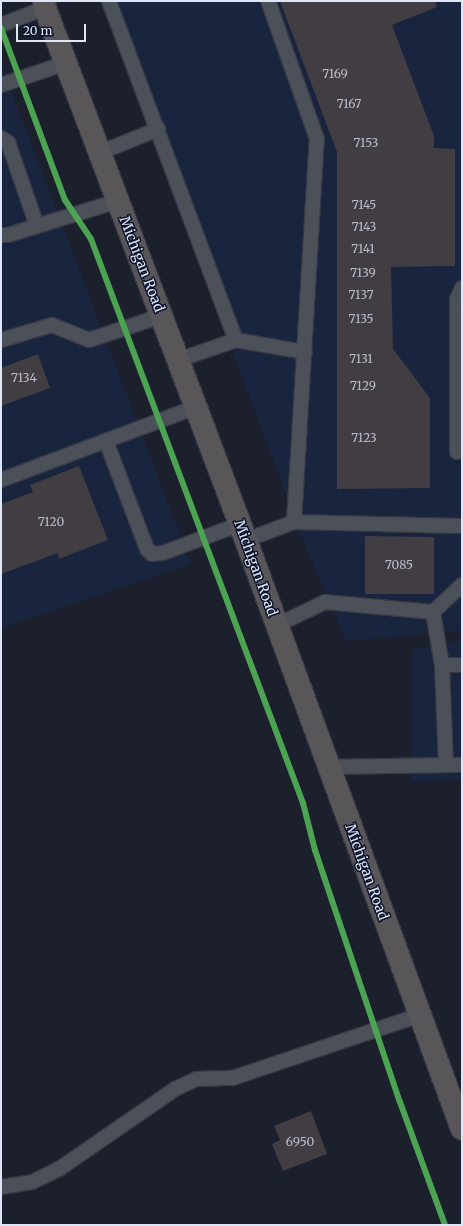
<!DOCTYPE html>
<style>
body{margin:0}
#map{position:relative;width:463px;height:1226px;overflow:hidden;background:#1b202c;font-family:Merriweather,serif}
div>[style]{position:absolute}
.built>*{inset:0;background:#19243f}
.building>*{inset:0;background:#413d43}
.roads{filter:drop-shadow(1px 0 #373a45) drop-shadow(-1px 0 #373a45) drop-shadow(0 1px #373a45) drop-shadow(0 -1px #373a45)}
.service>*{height:14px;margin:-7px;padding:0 7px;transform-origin:7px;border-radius:7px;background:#4b5059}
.primary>*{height:22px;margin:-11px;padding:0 11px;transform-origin:11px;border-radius:11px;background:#59565a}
.cycleway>*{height:6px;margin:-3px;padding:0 3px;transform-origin:3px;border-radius:3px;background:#4ca352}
span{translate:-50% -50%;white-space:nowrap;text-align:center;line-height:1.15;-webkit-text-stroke:3px #0a1329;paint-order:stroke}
.number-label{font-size:12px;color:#b8bcca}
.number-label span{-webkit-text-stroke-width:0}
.street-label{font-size:14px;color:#dfe6f7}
.frame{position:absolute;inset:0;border:2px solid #dfe6f7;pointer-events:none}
.scale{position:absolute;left:16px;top:24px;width:70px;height:18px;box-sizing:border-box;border:2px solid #dfe6f7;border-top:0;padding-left:5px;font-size:12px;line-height:14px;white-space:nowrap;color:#dfe6f7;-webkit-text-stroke:3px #0a1329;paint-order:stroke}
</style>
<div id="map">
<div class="built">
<div style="clip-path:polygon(101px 1px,462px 1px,462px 631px,346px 641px,305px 545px)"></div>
<div style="clip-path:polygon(1px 64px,191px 564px,1px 628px)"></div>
<div style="clip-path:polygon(462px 640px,462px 780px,412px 781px,411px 649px)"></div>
</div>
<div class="building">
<div style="clip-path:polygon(280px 1px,435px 1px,437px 7px,392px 25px,434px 136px,434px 148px,455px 149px,455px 266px,391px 267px,393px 349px,430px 398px,430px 488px,337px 489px,337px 152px)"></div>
<div style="clip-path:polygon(38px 354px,50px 388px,1px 406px,1px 368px)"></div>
<div style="clip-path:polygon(79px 466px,108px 540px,59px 559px,58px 553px,1px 574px,1px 504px,33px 492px,30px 485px)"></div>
<div style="clip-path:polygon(365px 536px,434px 537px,434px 594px,365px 594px)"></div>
<div style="clip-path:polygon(311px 1111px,327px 1154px,283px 1171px,272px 1144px,280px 1140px,274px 1126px)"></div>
</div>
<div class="roads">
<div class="service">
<div style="left:109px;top:1px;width:362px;rotate:69.5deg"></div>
<div style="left:1px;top:25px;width:47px;rotate:-21.1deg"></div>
<div style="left:1px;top:85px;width:69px;rotate:-18.7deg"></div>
<div style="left:1px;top:138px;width:8px;rotate:30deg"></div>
<div style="left:8px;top:142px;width:89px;rotate:71deg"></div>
<div style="left:99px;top:153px;width:64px;rotate:-22.1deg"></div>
<div style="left:1px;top:235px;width:7px"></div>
<div style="left:8px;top:235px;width:115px;rotate:-17.2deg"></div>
<div style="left:1px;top:340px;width:53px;rotate:-16.4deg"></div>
<div style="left:52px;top:325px;width:40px;rotate:22deg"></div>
<div style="left:89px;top:340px;width:76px;rotate:-18.4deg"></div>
<div style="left:178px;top:360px;width:61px;rotate:-19deg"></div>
<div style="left:236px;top:340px;width:70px;rotate:9.9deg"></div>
<div style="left:106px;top:441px;width:116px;rotate:69.2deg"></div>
<div style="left:147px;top:549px;width:7px;rotate:45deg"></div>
<div style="left:152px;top:554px;width:11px;rotate:-5deg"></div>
<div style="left:163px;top:553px;width:82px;rotate:-20.6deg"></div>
<div style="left:457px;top:452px;width:153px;rotate:-90deg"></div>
<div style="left:457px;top:299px;width:12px;rotate:-66deg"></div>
<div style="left:1px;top:480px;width:208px;rotate:-20.5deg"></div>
<div style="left:294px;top:522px;width:168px;rotate:1.4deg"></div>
<div style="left:246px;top:540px;width:51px;rotate:-20.6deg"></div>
<div style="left:294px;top:522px;width:384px;rotate:-86.6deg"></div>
<div style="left:317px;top:139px;width:146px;rotate:-109.5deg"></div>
<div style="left:433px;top:612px;width:54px;rotate:80.4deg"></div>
<div style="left:442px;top:665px;width:20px"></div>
<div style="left:277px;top:625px;width:53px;rotate:-25.6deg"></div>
<div style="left:325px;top:602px;width:108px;rotate:5.3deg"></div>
<div style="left:433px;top:612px;width:40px;rotate:-43deg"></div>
<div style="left:442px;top:665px;width:100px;rotate:87.7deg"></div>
<div style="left:329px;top:767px;width:133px;rotate:-0.9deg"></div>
<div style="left:1px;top:1187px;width:31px;rotate:-9deg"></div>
<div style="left:32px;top:1182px;width:30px;rotate:-26deg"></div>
<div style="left:59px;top:1169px;width:141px;rotate:-34.6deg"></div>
<div style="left:175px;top:1089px;width:23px;rotate:-25deg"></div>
<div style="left:196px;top:1079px;width:37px;rotate:-2deg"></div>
<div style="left:233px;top:1078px;width:197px;rotate:-18.6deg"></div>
</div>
<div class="primary">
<div style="left:44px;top:1px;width:7px;rotate:82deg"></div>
<div style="left:45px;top:8px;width:552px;rotate:69.3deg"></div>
<div style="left:240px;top:524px;width:644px;rotate:69.85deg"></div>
</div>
</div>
<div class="cycleway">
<div style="left:1px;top:28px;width:184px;rotate:69.6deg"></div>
<div style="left:65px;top:200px;width:47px;rotate:56.3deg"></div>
<div style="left:91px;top:239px;width:603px;rotate:69.4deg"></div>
<div style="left:303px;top:803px;width:49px;rotate:75.7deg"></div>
<div style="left:315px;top:850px;width:266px;rotate:71.4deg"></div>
<div style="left:400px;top:1102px;width:131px;rotate:69.9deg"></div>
</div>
<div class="number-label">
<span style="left:335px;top:74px">7169</span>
<span style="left:349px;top:104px">7167</span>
<span style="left:366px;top:143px">7153</span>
<span style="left:364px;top:205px">7145</span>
<span style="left:364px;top:227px">7143</span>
<span style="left:363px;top:249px">7141</span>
<span style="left:363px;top:273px">7139</span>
<span style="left:361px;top:295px">7137</span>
<span style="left:361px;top:319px">7135</span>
<span style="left:361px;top:359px">7131</span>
<span style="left:24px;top:378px">7134</span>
<span style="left:363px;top:386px">7129</span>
<span style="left:364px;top:438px">7123</span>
<span style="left:51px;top:522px">7120</span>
<span style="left:399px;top:565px">7085</span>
<span style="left:300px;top:1142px">6950</span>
</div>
<div class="street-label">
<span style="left:142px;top:264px;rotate:69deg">Michigan Road</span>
<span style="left:256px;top:568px;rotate:70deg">Michigan Road</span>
<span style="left:367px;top:872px;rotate:70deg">Michigan Road</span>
</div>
<div class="frame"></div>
<div class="scale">20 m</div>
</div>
